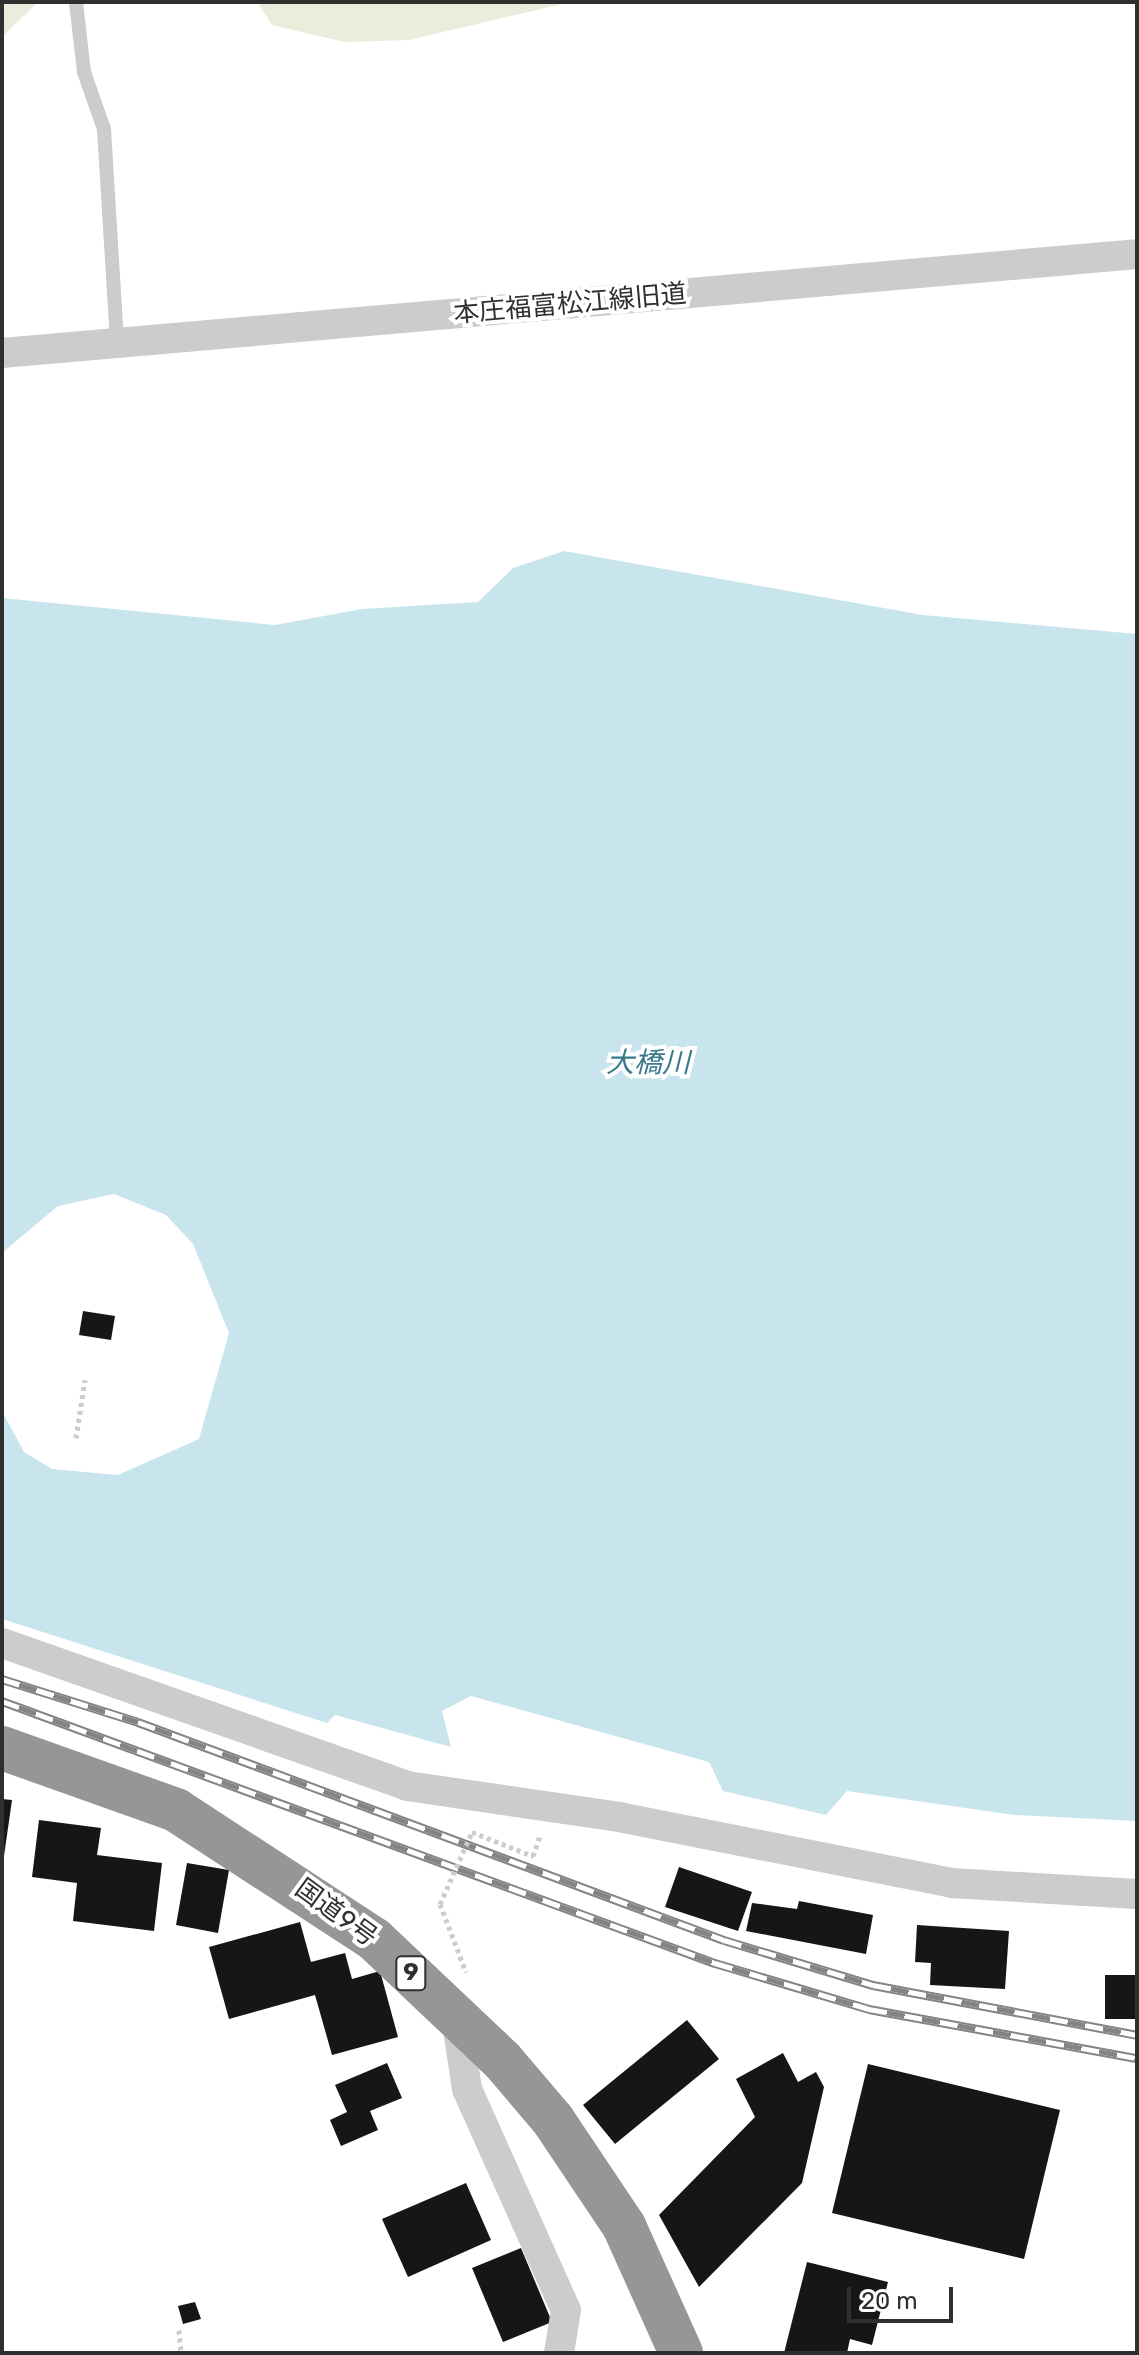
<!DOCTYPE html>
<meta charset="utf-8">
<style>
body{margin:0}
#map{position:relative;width:1139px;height:2355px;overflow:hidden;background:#fff;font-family:Rubik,"Noto Sans JP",sans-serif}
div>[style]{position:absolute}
.green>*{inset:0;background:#e8eddc}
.water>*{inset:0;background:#c8e5ed}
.building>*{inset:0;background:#161616}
.path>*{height:5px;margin-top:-2.5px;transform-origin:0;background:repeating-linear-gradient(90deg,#ccc 0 4px,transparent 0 8px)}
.lane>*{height:14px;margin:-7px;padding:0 7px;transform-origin:7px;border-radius:7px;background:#ccc}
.street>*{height:30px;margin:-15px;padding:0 15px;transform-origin:15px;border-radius:15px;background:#ccc}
.highway>*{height:44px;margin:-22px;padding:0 22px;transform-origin:22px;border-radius:22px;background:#969696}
.rail>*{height:9px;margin-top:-4.5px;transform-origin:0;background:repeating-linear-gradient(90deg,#fff 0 18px,#848484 0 36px);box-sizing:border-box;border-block:2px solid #848484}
.path-bridge>*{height:5px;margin-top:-2.5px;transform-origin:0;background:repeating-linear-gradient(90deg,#ccc 0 4px,transparent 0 8px)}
span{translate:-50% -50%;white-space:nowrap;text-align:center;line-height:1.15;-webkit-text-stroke:8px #fff;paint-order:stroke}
.shield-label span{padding:2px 6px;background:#fff;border:2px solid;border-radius:6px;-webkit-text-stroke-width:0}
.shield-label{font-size:24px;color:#2f2f2f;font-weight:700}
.street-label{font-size:26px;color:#2f2f2f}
.water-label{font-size:28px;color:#387b8d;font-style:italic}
.frame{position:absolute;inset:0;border:4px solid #2f2f2f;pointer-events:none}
.scale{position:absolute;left:847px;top:2287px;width:106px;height:36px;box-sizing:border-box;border:4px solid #2f2f2f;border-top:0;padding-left:10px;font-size:24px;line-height:28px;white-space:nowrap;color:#2f2f2f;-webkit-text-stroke:6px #fff;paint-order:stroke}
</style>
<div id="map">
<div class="green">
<div style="clip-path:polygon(2px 2px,38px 2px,2px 37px)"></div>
<div style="clip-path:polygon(257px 2px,570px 2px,409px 40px,345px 42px,272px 25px)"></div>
</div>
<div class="water">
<div style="clip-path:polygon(564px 551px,923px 615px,1137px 634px,1137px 1821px,1014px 1815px,847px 1791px,826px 1815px,723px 1791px,709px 1762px,471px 1696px,442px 1711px,451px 1747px,335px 1715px,327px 1723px,2px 1619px,2px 1411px,24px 1452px,52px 1469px,118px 1475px,199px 1439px,229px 1333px,193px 1244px,166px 1215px,114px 1194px,58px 1206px,2px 1253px,2px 598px,275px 625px,362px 609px,478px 602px,513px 568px)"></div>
</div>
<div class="building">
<div style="clip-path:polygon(83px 1311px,115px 1316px,111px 1340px,79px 1335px)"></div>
<div style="clip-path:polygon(2px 1799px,12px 1800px,4px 1856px,2px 1856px)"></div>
<div style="clip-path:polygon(39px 1820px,101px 1828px,97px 1855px,162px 1863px,154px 1931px,73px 1921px,77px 1883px,32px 1877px)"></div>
<div style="clip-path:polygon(187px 1863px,229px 1870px,218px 1933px,176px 1925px)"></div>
<div style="clip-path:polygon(679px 1867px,752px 1892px,738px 1931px,665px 1907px)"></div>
<div style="clip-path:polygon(799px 1901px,873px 1915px,866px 1954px,746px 1931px,752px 1903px,797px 1909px)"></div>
<div style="clip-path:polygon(300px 1922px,311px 1962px,345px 1953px,352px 1979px,380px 1971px,398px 2037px,332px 2055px,315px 1995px,229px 2019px,209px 1947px)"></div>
<div style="clip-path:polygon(917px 1925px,1009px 1931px,1005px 1989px,930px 1985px,931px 1963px,915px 1962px)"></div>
<div style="clip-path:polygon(1105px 1975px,1137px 1975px,1137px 2019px,1105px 2019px)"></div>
<div style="clip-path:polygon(687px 2020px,719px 2059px,615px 2144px,583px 2105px)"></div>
<div style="clip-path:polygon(783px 2053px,798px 2082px,816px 2072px,824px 2087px,802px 2183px,699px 2287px,659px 2215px,755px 2117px,736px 2079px)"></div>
<div style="clip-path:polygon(387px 2063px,402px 2098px,370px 2111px,378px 2130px,341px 2146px,330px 2120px,347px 2112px,335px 2085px)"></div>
<div style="clip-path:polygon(868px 2064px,1060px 2110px,1024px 2259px,832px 2213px)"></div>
<div style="clip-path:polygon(466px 2183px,491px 2240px,408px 2277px,382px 2219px)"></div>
<div style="clip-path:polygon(521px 2248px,552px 2322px,503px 2342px,472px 2268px)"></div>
<div style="clip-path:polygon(807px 2262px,888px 2282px,872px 2345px,850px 2339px,847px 2353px,784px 2353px)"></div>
<div style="clip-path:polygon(195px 2302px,201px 2319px,183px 2324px,178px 2306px)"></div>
</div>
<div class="path">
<div style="left:76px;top:1438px;width:59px;rotate:-81.2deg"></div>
<div style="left:472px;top:1832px;width:66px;rotate:21.5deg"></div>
<div style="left:533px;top:1856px;width:21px;rotate:-71deg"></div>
<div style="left:440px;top:1904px;width:73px;rotate:69.1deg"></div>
<div style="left:179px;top:2330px;width:23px;rotate:85deg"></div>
</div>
<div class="lane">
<div style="left:76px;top:2px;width:70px;rotate:83.5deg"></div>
<div style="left:84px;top:72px;width:60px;rotate:70.7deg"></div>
<div style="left:104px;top:129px;width:215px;rotate:86.5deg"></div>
</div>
<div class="street">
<div style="left:2px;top:353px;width:1139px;rotate:-4.98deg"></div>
<div style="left:2px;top:1643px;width:430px;rotate:19.4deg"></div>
<div style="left:407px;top:1786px;width:214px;rotate:8.3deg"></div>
<div style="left:619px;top:1817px;width:338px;rotate:11.2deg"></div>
<div style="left:951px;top:1883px;width:186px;rotate:3.4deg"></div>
<div style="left:456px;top:2016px;width:74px;rotate:81.4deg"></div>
<div style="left:467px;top:2089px;width:242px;rotate:65.9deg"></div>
<div style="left:566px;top:2310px;width:44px;rotate:99.2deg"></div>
</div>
<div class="highway">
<div style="left:2px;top:1748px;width:185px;rotate:19.6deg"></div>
<div style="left:176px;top:1810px;width:236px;rotate:33.1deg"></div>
<div style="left:374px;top:1939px;width:176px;rotate:43.4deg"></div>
<div style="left:502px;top:2060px;width:79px;rotate:49.6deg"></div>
<div style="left:553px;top:2120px;width:128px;rotate:56.2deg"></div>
<div style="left:624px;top:2226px;width:139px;rotate:65.8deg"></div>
</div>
<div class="rail">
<div style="left:2px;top:1679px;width:143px;rotate:17.5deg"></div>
<div style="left:138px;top:1722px;width:625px;rotate:20.41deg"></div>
<div style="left:724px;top:1940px;width:156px;rotate:16.8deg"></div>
<div style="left:873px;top:1985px;width:269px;rotate:10.7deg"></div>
<div style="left:2px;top:1701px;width:760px;rotate:20.18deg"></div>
<div style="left:715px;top:1963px;width:161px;rotate:16.6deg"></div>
<div style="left:869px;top:2009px;width:272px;rotate:10.4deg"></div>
</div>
<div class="path-bridge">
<div style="left:440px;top:1904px;width:79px;rotate:-66deg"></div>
</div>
<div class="shield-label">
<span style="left:411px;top:1973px">9</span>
</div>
<div class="street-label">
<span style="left:570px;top:304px;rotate:-5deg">本庄福富松江線旧道</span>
<span style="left:336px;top:1913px;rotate:36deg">国道9号</span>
</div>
<div class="water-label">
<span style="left:648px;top:1063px">大橋川</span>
</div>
<div class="frame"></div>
<div class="scale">20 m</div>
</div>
